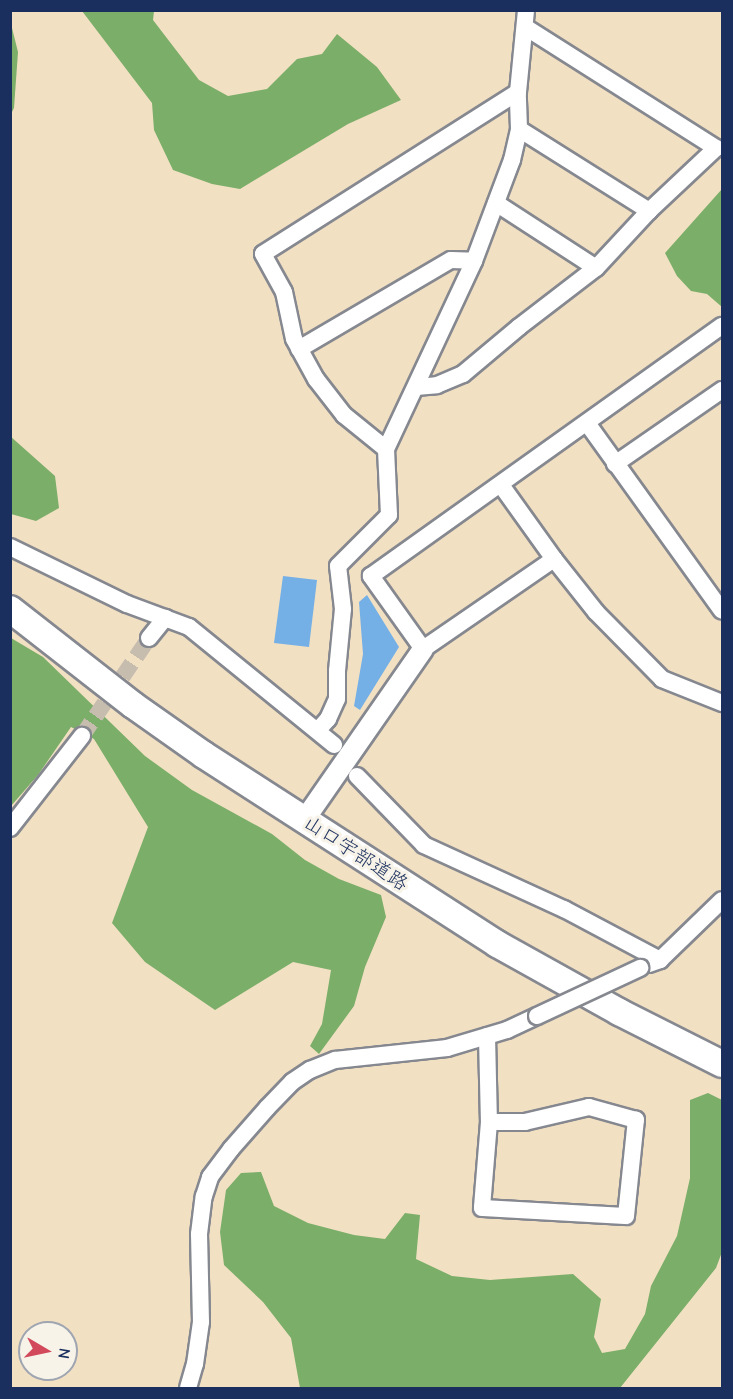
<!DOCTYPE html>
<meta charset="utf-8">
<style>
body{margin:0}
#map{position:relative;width:733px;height:1399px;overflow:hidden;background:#f2e0c3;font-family:"Comic Neue","Klee One",sans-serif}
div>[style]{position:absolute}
.forest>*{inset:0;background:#7bae69}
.water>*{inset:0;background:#74b0e6}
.minor-tunnel>*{height:16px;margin-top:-8px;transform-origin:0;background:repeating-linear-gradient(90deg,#c7bdaf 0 16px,transparent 0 24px)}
.roads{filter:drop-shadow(2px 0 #868890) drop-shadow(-2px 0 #868890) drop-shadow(0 2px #868890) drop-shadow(0 -2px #868890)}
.minor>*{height:16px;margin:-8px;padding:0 8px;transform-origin:8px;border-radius:8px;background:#fff}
.tertiary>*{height:20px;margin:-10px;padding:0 10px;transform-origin:10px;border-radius:10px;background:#fff}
.primary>*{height:26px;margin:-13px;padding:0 13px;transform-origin:13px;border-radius:13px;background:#fff}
.bridges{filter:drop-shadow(2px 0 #868890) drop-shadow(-2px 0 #868890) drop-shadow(0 2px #868890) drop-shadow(0 -2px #868890)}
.minor-bridge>*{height:16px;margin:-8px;padding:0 8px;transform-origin:8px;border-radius:8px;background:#fff}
span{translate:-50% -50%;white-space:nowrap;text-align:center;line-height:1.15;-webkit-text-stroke:6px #f7f3e8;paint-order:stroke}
.street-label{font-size:20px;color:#1b2f5e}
.frame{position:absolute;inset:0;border:12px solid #1b2f5e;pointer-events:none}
.north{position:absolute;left:18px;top:1321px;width:60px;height:60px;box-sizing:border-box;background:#f7f3e8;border:2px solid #9fa5b1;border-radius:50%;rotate:99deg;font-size:16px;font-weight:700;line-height:24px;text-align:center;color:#1b2f5e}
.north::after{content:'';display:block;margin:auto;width:21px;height:27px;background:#d1495b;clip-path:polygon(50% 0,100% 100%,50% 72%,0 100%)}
</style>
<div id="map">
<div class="forest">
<div style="clip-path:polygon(82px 11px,154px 11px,153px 20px,199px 80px,228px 96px,267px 89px,297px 59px,322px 54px,337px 34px,377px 67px,401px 100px,348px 124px,240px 189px,212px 184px,173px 170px,154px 130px,152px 103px)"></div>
<div style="clip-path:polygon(11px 24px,18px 52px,14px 108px,11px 114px)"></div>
<div style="clip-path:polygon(722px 189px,722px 307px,707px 294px,691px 291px,677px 276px,665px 253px)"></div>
<div style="clip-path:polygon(10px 436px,55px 476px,59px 508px,36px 521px,11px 514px)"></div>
<div style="clip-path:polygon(11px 638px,43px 657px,145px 756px,192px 790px,272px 834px,305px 860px,339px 879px,381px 895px,386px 917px,365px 967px,354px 1006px,319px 1054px,310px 1046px,322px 1024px,331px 970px,293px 962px,215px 1010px,145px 962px,112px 923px,148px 827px,94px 739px,71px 727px,38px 775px,11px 806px)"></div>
<div style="clip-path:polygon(708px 1093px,722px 1100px,722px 1252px,716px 1268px,620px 1388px,300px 1388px,291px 1338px,263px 1302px,224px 1265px,220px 1232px,226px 1190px,241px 1173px,261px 1172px,274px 1206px,308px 1223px,354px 1235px,385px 1239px,405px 1213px,420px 1215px,416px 1259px,452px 1276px,490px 1280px,573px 1274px,601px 1299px,594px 1337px,602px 1353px,625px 1349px,645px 1314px,651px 1286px,677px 1236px,690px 1178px,690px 1100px)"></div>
</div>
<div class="water">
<div style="clip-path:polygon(283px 576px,317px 580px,309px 647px,274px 643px)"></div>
<div style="clip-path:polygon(367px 595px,399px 647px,360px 710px,354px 706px,363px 654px,359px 602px)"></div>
</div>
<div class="minor-tunnel">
<div style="left:82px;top:736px;width:119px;rotate:-55.6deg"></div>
</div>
<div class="roads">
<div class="minor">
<div style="left:518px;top:92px;width:302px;rotate:147.6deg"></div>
<div style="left:263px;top:254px;width:43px;rotate:61.1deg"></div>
<div style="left:284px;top:292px;width:48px;rotate:78deg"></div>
<div style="left:294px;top:339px;width:46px;rotate:61.2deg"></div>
<div style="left:316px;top:379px;width:46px;rotate:52.1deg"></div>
<div style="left:344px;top:415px;width:54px;rotate:39deg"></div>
<div style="left:386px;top:449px;width:208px;rotate:-64.9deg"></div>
<div style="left:474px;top:261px;width:108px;rotate:-69.4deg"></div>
<div style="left:512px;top:160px;width:32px;rotate:-77deg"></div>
<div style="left:519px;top:129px;width:37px;rotate:-92deg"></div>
<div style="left:518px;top:92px;width:82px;rotate:-84.4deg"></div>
<div style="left:519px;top:129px;width:154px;rotate:32.2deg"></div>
<div style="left:496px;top:203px;width:119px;rotate:33deg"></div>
<div style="left:299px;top:349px;width:176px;rotate:-30.4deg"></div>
<div style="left:451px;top:260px;width:23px;rotate:2deg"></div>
<div style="left:416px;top:387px;width:21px;rotate:-5deg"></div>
<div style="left:437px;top:385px;width:28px;rotate:-23deg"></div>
<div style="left:463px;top:374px;width:73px;rotate:-40deg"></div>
<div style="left:519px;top:327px;width:97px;rotate:-37.5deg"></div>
<div style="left:596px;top:268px;width:78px;rotate:-47.1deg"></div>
<div style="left:649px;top:211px;width:92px;rotate:-43.2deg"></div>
<div style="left:716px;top:148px;width:226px;rotate:-147.6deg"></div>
<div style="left:587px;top:423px;width:231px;rotate:54.3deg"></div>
<div style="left:615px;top:464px;width:130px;rotate:-34.7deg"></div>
<div style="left:501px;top:485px;width:91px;rotate:54.4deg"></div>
<div style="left:554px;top:559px;width:68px;rotate:51.6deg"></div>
<div style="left:596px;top:612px;width:94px;rotate:45.4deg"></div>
<div style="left:662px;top:679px;width:65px;rotate:21.8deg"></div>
<div style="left:10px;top:547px;width:130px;rotate:26deg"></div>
<div style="left:127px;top:604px;width:66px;rotate:20.4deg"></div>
<div style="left:189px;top:627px;width:187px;rotate:39.1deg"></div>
<div style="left:554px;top:559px;width:159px;rotate:145.5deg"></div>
<div style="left:423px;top:649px;width:90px;rotate:-125.5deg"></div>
<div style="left:371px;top:576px;width:431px;rotate:-35.5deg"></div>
<div style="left:149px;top:638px;width:26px;rotate:-51deg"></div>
<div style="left:318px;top:730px;width:15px;rotate:-48deg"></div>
<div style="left:328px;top:719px;width:22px;rotate:-66deg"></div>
<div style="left:337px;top:699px;width:28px;rotate:-90deg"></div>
<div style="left:337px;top:671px;width:62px;rotate:-84.5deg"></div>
<div style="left:343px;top:609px;width:43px;rotate:-96.6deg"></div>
<div style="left:338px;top:566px;width:72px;rotate:-45deg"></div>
<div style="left:389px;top:515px;width:66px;rotate:-92.6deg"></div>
<div style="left:357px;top:776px;width:96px;rotate:45.8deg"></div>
<div style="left:424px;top:845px;width:154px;rotate:24.6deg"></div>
<div style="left:564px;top:909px;width:109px;rotate:28deg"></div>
<div style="left:10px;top:828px;width:117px;rotate:-52deg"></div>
<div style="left:649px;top:964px;width:12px;rotate:-20deg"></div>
<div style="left:660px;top:960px;width:86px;rotate:-44.1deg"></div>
<div style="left:487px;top:1036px;width:86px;rotate:88.7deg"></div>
<div style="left:489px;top:1122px;width:86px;rotate:94.7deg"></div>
<div style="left:482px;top:1208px;width:144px;rotate:3.2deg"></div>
<div style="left:626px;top:1216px;width:97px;rotate:-84.1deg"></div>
<div style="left:636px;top:1120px;width:49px;rotate:-164.5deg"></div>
<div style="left:589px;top:1107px;width:66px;rotate:166.8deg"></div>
<div style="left:525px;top:1122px;width:36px;rotate:180deg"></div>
<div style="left:188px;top:1388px;width:25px;rotate:-74deg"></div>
<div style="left:195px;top:1364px;width:42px;rotate:-81.9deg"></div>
<div style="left:201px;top:1322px;width:88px;rotate:-91.3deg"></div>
<div style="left:199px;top:1234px;width:38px;rotate:-83deg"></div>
<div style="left:204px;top:1196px;width:20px;rotate:-72deg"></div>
<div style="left:210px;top:1177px;width:35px;rotate:-53deg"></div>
<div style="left:231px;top:1149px;width:55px;rotate:-48.7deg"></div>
<div style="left:267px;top:1108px;width:36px;rotate:-46deg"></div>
<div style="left:292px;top:1082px;width:22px;rotate:-34deg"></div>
<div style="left:310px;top:1070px;width:27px;rotate:-22deg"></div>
<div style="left:335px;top:1060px;width:113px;rotate:-6.1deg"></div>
<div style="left:447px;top:1048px;width:63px;rotate:-16.7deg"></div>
<div style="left:507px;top:1030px;width:33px;rotate:-25deg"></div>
</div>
<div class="tertiary">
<div style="left:305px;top:819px;width:207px;rotate:-55.2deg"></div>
</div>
<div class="primary">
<div style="left:10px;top:609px;width:156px;rotate:38deg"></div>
<div style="left:133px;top:705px;width:87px;rotate:35.2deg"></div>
<div style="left:204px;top:755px;width:349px;rotate:32.8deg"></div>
<div style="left:497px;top:944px;width:140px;rotate:29.1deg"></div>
<div style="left:619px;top:1012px;width:115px;rotate:26.8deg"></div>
</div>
</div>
<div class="bridges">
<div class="minor-bridge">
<div style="left:537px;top:1016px;width:114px;rotate:-25deg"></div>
</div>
</div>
<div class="street-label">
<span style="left:356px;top:853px;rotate:33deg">山口宇部道路</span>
</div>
<div class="frame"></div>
<div class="north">N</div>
</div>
